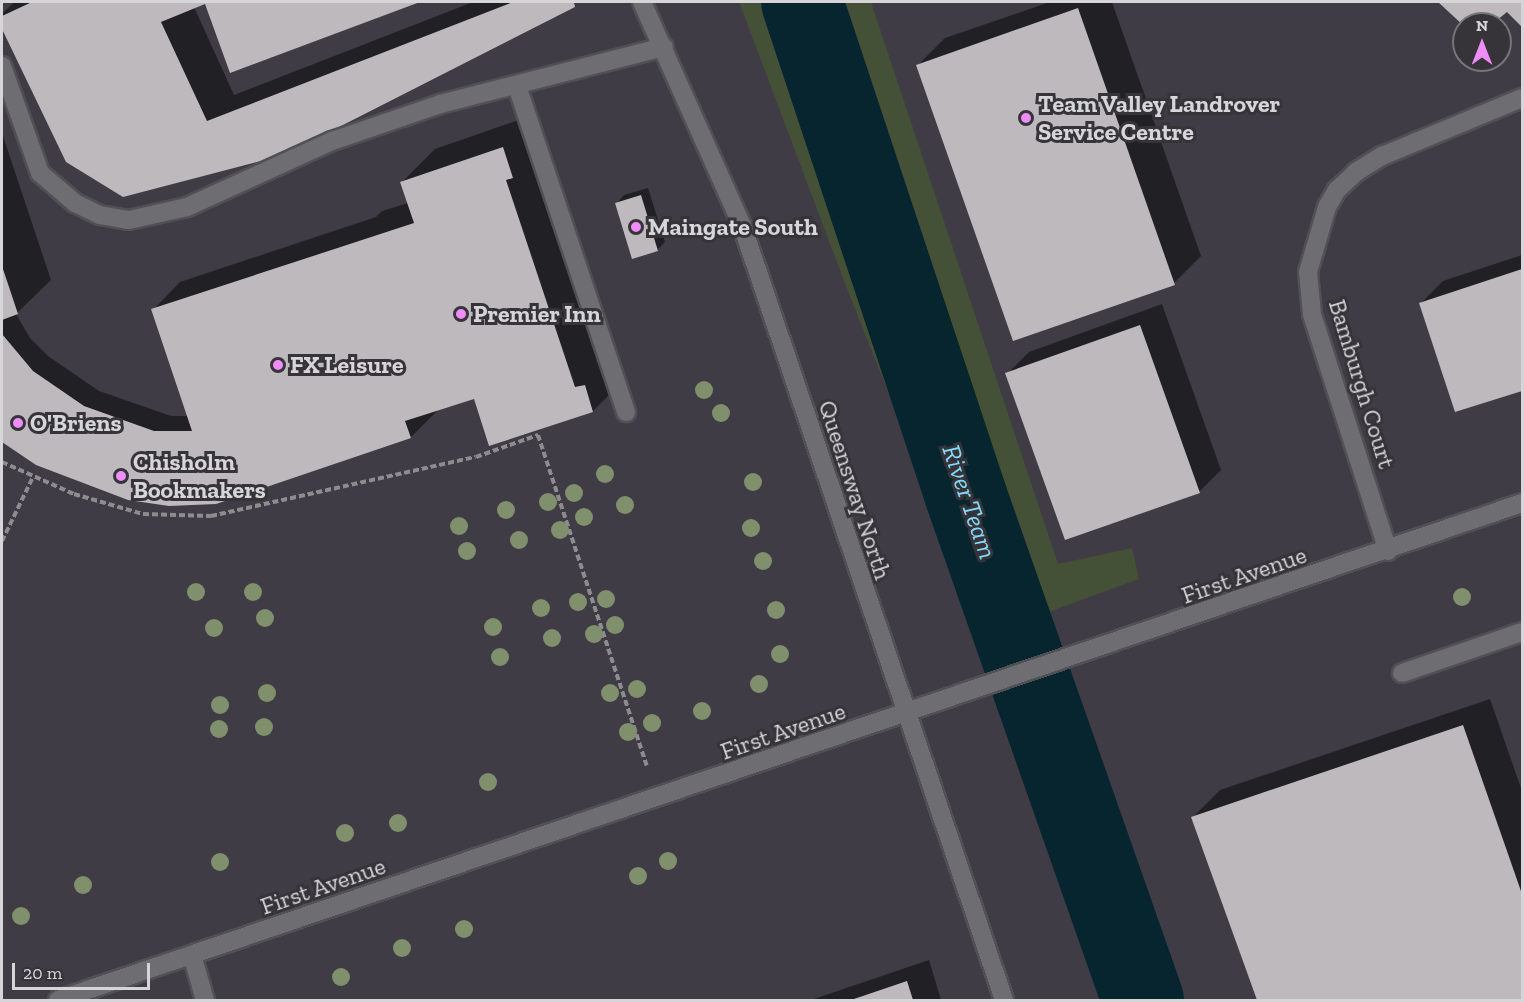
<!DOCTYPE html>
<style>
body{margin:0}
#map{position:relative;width:1524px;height:1002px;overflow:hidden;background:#363439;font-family:"Zilla Slab",serif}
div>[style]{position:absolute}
.built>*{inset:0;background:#3f3c46}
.green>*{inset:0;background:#455136}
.shadow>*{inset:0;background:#0007}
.river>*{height:82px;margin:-41px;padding:0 41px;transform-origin:41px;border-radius:41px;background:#06252e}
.building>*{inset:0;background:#beb9bd}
.path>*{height:4px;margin-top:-2px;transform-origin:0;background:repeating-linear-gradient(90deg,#8d8c8f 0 6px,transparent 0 9px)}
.roads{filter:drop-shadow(2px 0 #515054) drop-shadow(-2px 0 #515054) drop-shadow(0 2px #515054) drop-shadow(0 -2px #515054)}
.lane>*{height:18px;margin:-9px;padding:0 9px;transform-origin:9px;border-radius:9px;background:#6e6d72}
.street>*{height:18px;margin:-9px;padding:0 9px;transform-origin:9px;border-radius:9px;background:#6e6d72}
.trees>*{width:18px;height:18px;margin:-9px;border-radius:50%;background:#80906d}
.dots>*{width:16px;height:16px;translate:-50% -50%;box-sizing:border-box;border:3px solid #363439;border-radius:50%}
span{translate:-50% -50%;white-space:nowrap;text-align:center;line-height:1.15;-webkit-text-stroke:6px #363439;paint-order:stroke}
.poi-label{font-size:24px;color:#d6d6d8;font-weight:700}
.left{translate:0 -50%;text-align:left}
.street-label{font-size:24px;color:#d6d6d8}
.water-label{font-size:26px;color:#82dbfa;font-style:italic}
.frame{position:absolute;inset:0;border:3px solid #d6d6d8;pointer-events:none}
.north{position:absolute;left:1452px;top:12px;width:60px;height:60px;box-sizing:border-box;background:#363439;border:2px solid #767579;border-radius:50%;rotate:0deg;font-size:16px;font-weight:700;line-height:24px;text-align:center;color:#d6d6d8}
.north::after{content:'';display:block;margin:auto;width:21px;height:27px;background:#ee8cf8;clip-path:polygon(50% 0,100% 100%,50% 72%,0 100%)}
.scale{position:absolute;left:12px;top:963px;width:138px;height:27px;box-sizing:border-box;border:3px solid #d6d6d8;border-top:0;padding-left:8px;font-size:18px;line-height:21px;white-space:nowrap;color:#d6d6d8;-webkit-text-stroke:4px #363439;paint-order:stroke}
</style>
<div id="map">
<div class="built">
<div style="clip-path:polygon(evenodd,2px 2px,1522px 2px,1522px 1000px,2px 1000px,2px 2px,1464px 24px,1500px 24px,1500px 60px,1464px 60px,1464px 24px)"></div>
</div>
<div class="green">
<div style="clip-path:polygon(739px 2px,871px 2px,1058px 564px,1132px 548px,1139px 579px,985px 635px,846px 286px)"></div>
</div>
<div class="shadow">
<div style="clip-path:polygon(14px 2px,416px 2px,231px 71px,206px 2px,194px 7px,234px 95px,473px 2px,578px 2px,284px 154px,67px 161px,2px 26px,2px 14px)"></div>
<div style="clip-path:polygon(1050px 2px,1112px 2px,1201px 256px,1174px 283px,918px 65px,945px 38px)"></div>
<div style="clip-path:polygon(1440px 2px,1522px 2px,1522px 25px,1507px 10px,1464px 24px)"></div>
<div style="clip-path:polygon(536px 114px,546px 143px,540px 149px,609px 355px,618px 352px,626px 378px,593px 411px,475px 398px,438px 410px,411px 437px,37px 463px,2px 438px,2px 133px,51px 280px,16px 314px,30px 338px,48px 356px,99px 391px,171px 416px,188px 416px,153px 310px,180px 282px,376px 217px,382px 211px,408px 203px,402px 182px,435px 149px)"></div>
<div style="clip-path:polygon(648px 188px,665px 242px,657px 250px,617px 203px,624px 195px)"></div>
<div style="clip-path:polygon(1522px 255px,1522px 389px,1456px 411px,1421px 303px,1443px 281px)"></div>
<div style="clip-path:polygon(1162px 304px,1221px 470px,1199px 492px,1007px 374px,1029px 352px)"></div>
<div style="clip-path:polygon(1490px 699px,1522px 791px,1522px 1000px,1259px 1000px,1193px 817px,1220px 790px)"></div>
<div style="clip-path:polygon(929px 960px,941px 1000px,811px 1000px)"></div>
</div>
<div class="river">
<div style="left:802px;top:2px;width:521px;rotate:71.63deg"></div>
<div style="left:966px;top:496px;width:534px;rotate:70.65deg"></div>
</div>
<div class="building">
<div style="clip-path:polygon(32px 2px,420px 2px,230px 73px,205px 4px,161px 22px,207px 121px,513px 2px,574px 2px,575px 7px,284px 155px,123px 197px,66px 162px,2px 29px,2px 16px)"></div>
<div style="clip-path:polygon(1438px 2px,1522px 2px,1522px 27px,1507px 12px,1492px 24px,1464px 26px)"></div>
<div style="clip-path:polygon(1078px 8px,1175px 285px,1013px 341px,916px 65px)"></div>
<div style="clip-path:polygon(503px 147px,513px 178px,506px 180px,575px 387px,585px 385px,593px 412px,489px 446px,474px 399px,405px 421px,411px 438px,216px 504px,169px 506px,128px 500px,36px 465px,2px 442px,2px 334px,33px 371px,84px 406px,154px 431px,192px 431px,151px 309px,414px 223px,400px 182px)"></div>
<div style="clip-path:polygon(641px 195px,658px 251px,632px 259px,615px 203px)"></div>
<div style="clip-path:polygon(2px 266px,18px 314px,2px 320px)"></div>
<div style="clip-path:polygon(1522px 269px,1522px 391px,1455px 412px,1419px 303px)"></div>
<div style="clip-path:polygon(1140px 325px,1200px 493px,1065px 540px,1005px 373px)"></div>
<div style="clip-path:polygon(1463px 725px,1522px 894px,1522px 1000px,1257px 1000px,1191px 817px)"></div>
<div style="clip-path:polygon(907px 981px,913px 1000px,851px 1000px)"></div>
</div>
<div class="path">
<div style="left:2px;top:462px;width:79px;rotate:24deg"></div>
<div style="left:74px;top:494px;width:72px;rotate:16.2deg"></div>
<div style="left:143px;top:514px;width:68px;rotate:1.7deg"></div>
<div style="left:211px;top:516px;width:271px;rotate:-12.6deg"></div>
<div style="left:476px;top:457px;width:66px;rotate:-19.5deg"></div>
<div style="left:538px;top:435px;width:348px;rotate:71.8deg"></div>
<div style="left:2px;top:541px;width:71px;rotate:-64.2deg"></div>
</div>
<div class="roads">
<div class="lane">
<div style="left:2px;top:66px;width:114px;rotate:70.4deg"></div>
<div style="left:40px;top:173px;width:46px;rotate:40.6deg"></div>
<div style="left:75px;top:203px;width:28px;rotate:26deg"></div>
<div style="left:100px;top:215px;width:29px;rotate:10deg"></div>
<div style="left:129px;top:220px;width:59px;rotate:-12.6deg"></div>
<div style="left:187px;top:207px;width:159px;rotate:-24.5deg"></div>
<div style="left:332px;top:141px;width:114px;rotate:-18.9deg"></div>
<div style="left:440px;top:104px;width:231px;rotate:-14.3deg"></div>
<div style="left:517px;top:86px;width:344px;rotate:71.5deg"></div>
<div style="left:1388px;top:551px;width:249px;rotate:-107.8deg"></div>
<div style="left:1312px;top:314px;width:42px;rotate:-95.4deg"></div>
<div style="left:1308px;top:272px;width:68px;rotate:-73.7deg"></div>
<div style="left:1327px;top:207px;width:20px;rotate:-60deg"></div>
<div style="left:1337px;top:190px;width:26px;rotate:-43deg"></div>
<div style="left:1356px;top:172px;width:31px;rotate:-32deg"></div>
<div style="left:1382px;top:156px;width:152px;rotate:-22.5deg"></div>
<div style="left:1402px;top:673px;width:127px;rotate:-18.9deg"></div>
<div style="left:192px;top:955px;width:47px;rotate:73.9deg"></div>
</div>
<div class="street">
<div style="left:642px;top:2px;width:248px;rotate:65.9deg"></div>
<div style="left:743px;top:228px;width:815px;rotate:71.32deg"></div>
<div style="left:58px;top:1000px;width:1546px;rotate:-18.75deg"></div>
</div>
</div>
<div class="trees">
<div style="left:704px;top:390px"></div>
<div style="left:721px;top:413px"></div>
<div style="left:605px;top:474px"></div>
<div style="left:753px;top:482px"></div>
<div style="left:574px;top:493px"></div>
<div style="left:548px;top:502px"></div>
<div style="left:625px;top:505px"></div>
<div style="left:506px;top:510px"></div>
<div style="left:584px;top:517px"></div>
<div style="left:459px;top:526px"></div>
<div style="left:751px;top:528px"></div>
<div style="left:560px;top:530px"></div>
<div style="left:519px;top:540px"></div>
<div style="left:467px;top:551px"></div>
<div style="left:763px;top:561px"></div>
<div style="left:196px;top:592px"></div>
<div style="left:253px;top:592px"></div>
<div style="left:1462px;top:597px"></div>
<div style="left:606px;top:599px"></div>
<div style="left:578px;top:602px"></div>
<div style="left:541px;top:608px"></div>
<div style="left:776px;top:610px"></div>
<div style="left:265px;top:618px"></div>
<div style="left:615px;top:625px"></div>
<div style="left:493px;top:627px"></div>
<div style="left:214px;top:628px"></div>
<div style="left:594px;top:634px"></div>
<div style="left:552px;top:638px"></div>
<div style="left:780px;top:654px"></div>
<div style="left:500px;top:657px"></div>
<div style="left:759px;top:684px"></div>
<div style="left:637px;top:689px"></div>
<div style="left:267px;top:693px"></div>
<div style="left:610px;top:693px"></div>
<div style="left:220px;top:705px"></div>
<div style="left:702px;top:711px"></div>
<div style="left:652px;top:723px"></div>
<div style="left:264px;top:727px"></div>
<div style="left:219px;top:729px"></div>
<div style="left:628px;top:732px"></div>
<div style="left:488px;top:782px"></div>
<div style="left:398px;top:823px"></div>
<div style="left:345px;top:833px"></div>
<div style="left:668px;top:861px"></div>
<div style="left:220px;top:862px"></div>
<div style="left:638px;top:876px"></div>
<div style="left:83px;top:885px"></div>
<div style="left:21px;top:916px"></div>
<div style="left:464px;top:929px"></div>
<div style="left:402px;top:948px"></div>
<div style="left:341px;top:977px"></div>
</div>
<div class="dots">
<div style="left:1026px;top:118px;background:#ee8cf8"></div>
<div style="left:636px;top:227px;background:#ee8cf8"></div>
<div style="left:461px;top:314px;background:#ee8cf8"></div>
<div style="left:278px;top:365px;background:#ee8cf8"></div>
<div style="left:18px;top:423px;background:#ee8cf8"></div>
<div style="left:121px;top:476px;background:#ee8cf8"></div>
</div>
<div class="poi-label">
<span class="left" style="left:1038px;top:118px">Team Valley Landrover<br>Service Centre</span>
<span class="left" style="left:648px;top:227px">Maingate South</span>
<span class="left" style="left:473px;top:314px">Premier Inn</span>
<span class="left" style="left:290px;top:365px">FX Leisure</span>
<span class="left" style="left:30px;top:423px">O'Briens</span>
<span class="left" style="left:133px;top:476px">Chisholm<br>Bookmakers</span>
</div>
<div class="street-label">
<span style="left:1362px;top:384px;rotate:73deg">Bamburgh Court</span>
<span style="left:855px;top:490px;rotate:72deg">Queensway North</span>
<span style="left:1244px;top:575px;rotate:-19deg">First Avenue</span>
<span style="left:783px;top:731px;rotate:-19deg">First Avenue</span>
<span style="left:323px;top:886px;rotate:-19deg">First Avenue</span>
</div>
<div class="water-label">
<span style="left:969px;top:502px;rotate:71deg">River Team</span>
</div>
<div class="frame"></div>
<div class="north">N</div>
<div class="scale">20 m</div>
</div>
